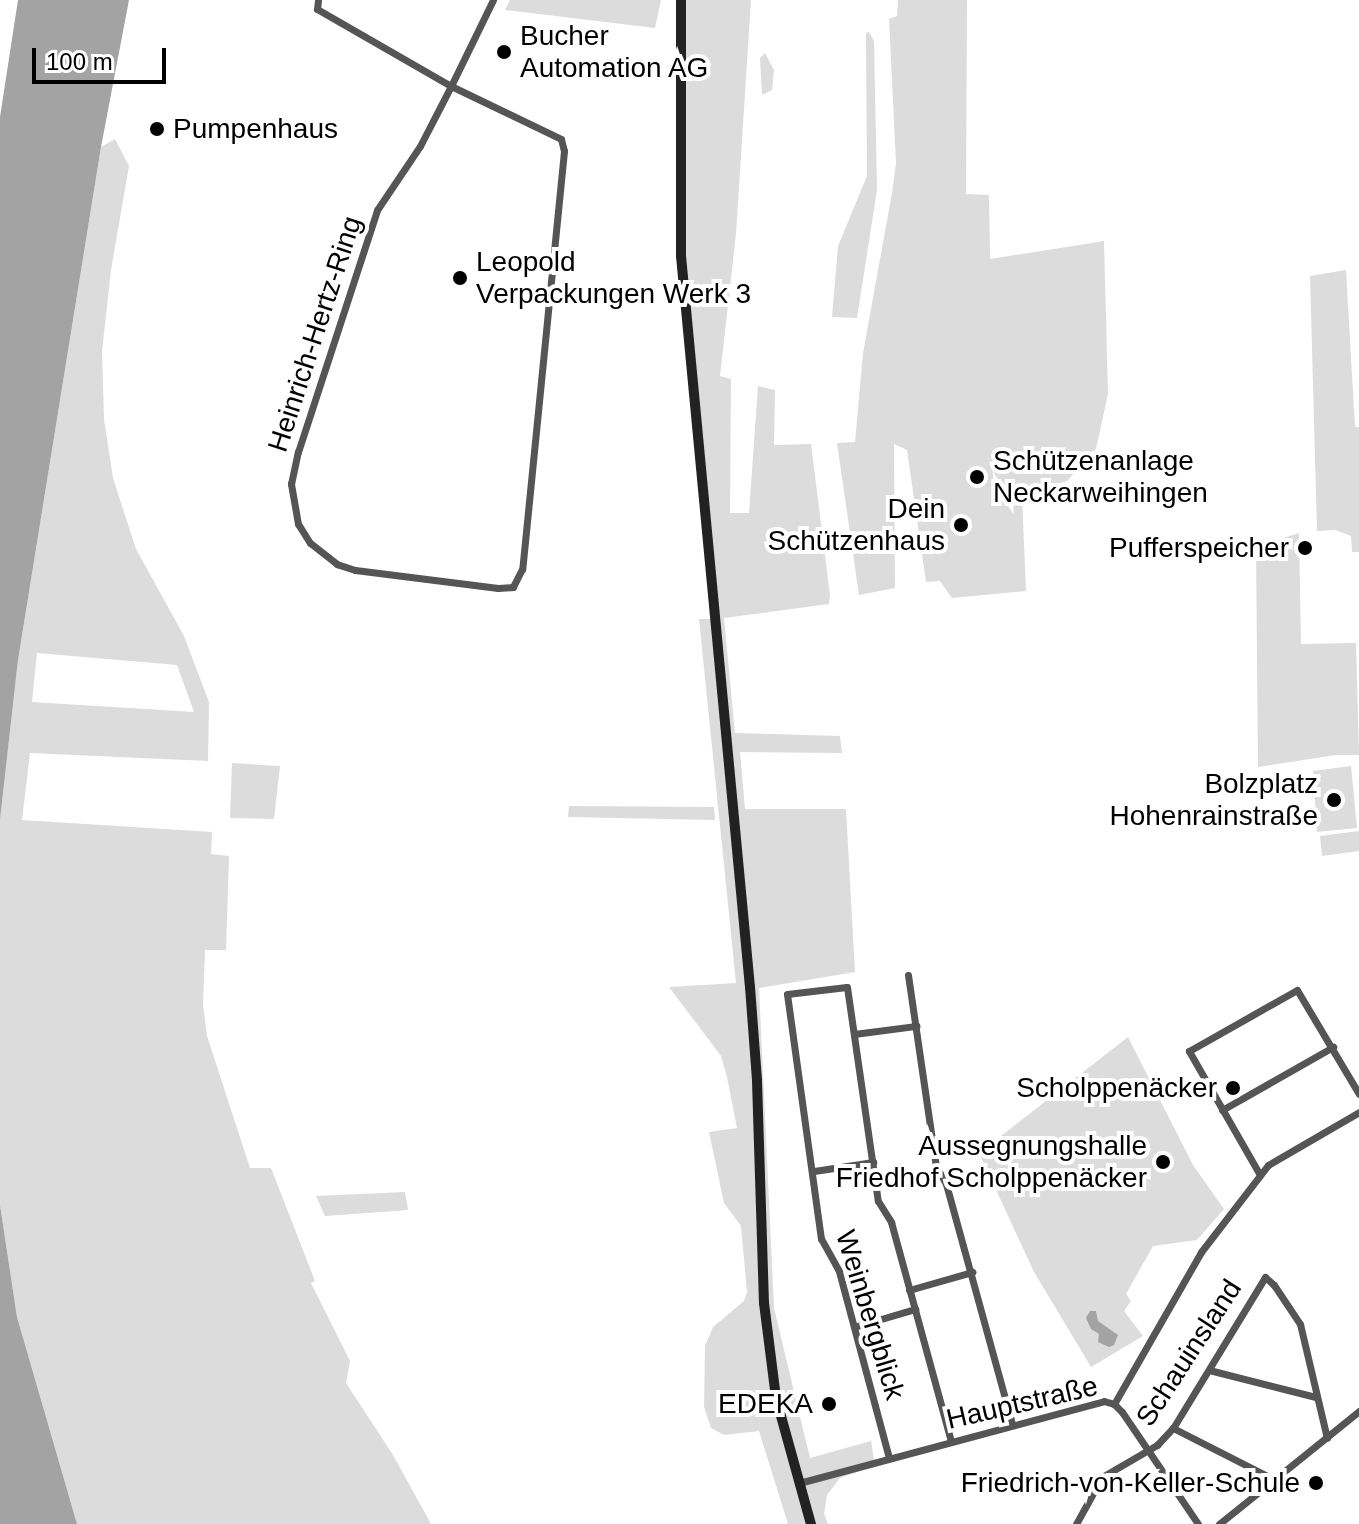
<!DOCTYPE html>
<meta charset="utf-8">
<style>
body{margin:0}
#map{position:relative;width:1359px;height:1524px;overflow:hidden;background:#fff;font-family:Arial,sans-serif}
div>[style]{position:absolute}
.green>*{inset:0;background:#dcdcdc}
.water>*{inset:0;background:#a3a3a3}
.minor>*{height:7px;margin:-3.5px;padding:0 3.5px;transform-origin:3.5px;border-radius:3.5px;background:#555}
.secondary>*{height:10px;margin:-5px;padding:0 5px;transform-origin:5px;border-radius:5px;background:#222}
.dots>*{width:22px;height:22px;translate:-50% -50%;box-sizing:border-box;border:4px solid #fff;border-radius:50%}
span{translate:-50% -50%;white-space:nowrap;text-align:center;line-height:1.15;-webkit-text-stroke:8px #fff;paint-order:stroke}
.poi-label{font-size:28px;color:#000}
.left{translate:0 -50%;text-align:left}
.right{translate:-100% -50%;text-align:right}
.street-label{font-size:28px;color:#000}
.scale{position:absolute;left:32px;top:48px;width:134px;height:36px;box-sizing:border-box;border:4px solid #000;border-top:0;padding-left:10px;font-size:24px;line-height:28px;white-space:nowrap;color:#000;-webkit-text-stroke:6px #fff;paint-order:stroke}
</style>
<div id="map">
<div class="green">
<div style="clip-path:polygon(510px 0,661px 0,655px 28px,505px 10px)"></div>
<div style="clip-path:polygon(685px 0,751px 0,736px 234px,720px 376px,731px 379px,730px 513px,749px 513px,758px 386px,775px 390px,774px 445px,811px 444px,830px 595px,829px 604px,724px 618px,735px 733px,840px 736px,842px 753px,740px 752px,745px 809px,846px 809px,855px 972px,759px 988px,774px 1308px,810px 1458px,871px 1441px,875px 1466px,840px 1478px,827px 1495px,824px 1514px,828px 1524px,788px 1524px,759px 1431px,724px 1435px,711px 1428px,704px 1407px,705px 1346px,713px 1327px,744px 1301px,747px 1292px,741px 1226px,724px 1203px,709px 1132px,737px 1128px,727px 1077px,721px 1056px,669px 987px,736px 983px,699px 619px,717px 619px,685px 256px)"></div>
<div style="clip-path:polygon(898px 0,967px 0,966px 194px,989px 195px,990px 259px,1104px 241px,1108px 394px,1096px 449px,1067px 481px,1022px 496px,1026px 591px,952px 598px,940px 581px,926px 582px,907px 450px,894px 444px,895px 588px,859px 595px,837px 443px,855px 442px,863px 353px,892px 193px,896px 163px,889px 19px,897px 16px)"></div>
<div style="clip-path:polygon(869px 32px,874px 41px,877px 190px,857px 318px,832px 317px,838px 246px,867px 176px,866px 33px)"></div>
<div style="clip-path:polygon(765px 53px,774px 70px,772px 90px,762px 95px,760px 58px)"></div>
<div style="clip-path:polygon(evenodd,115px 139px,129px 166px,111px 270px,102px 351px,104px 419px,113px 478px,136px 549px,184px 636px,209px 702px,208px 761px,30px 753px,22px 820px,212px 832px,211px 854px,229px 856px,226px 950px,205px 950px,203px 1005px,207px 1036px,250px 1168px,271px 1168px,315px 1281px,311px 1283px,350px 1361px,346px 1383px,393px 1455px,431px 1524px,77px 1524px,17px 1317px,0 1205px,0 820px,18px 660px,101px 147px,115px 139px,37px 653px,177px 665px,194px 712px,32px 702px,37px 653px)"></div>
<div style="clip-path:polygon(1346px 270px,1355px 427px,1359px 427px,1359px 552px,1352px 552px,1351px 536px,1335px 530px,1317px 531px,1310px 276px)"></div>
<div style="clip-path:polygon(1299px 533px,1301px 644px,1356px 643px,1359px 755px,1336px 755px,1258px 767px,1256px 547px)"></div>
<div style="clip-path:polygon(232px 763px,280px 766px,274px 819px,230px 818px)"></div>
<div style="clip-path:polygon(1351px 766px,1357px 828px,1317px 832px,1313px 771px)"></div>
<div style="clip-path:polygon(569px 806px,714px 807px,715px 820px,568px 817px)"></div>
<div style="clip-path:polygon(1359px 831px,1359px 851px,1322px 856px,1320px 836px)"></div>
<div style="clip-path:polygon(1128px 1037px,1193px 1165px,1224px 1209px,1197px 1240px,1153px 1246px,1126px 1294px,1131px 1301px,1124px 1311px,1143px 1336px,1091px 1367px,1034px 1272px,979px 1153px)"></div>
<div style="clip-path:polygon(405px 1192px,408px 1210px,325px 1216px,316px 1196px)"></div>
</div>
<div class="water">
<div style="clip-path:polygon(18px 0,129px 0,101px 147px,18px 660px,0 820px,0 117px)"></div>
<div style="clip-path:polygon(0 1205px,17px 1317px,77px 1524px,0 1524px)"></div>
<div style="clip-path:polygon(1090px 1311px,1096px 1311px,1098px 1321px,1118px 1335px,1114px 1345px,1109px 1347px,1098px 1342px,1099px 1334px,1091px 1329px,1086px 1318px)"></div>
</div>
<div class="minor">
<div style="left:318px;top:0;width:9px;rotate:96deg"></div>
<div style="left:317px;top:9px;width:155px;rotate:29.9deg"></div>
<div style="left:451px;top:86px;width:122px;rotate:25.7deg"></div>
<div style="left:561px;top:139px;width:12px;rotate:76deg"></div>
<div style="left:564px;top:151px;width:420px;rotate:95.7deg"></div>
<div style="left:522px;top:569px;width:20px;rotate:117deg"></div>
<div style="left:513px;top:587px;width:15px;rotate:176deg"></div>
<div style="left:498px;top:588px;width:144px;rotate:-172.8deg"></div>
<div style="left:355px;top:570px;width:19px;rotate:-162deg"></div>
<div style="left:337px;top:564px;width:34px;rotate:-142deg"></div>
<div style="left:310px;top:543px;width:22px;rotate:-122deg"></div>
<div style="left:298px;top:524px;width:41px;rotate:-99.9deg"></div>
<div style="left:291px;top:484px;width:33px;rotate:-78deg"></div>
<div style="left:298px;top:452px;width:255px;rotate:-71.9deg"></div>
<div style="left:377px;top:210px;width:77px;rotate:-56.1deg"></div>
<div style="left:420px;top:146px;width:68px;rotate:-62.7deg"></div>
<div style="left:451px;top:86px;width:96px;rotate:-64deg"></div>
<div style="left:908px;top:975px;width:193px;rotate:81.7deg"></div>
<div style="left:936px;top:1166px;width:21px;rotate:61deg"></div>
<div style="left:946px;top:1184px;width:249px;rotate:74.6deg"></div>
<div style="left:854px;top:1034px;width:63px;rotate:-7.4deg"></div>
<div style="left:1222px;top:1110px;width:128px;rotate:-29.6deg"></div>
<div style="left:814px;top:1171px;width:60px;rotate:-8.7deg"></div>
<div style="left:1260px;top:1175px;width:143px;rotate:-119.8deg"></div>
<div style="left:1189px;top:1051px;width:124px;rotate:-29.5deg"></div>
<div style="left:1297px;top:990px;width:121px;rotate:59.2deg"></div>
<div style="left:909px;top:1290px;width:66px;rotate:-15.9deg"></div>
<div style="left:854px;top:1327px;width:64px;rotate:-16.4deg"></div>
<div style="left:1209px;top:1370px;width:110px;rotate:14.2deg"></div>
<div style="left:1114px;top:1404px;width:175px;rotate:-60.2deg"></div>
<div style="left:1201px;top:1252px;width:110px;rotate:-52.4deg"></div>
<div style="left:1268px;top:1165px;width:105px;rotate:-30.2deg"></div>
<div style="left:1173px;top:1428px;width:110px;rotate:27deg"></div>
<div style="left:889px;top:1458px;width:194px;rotate:-105deg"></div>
<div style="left:839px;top:1271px;width:37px;rotate:-119deg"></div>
<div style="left:821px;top:1239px;width:247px;rotate:-97.9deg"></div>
<div style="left:787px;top:994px;width:60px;rotate:-6.7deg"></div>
<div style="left:847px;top:987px;width:216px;rotate:81.8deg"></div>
<div style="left:878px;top:1201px;width:25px;rotate:58deg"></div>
<div style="left:891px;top:1222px;width:227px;rotate:74.7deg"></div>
<div style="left:799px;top:1483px;width:316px;rotate:-15deg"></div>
<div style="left:1104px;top:1401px;width:10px;rotate:17deg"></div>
<div style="left:1114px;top:1404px;width:11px;rotate:45deg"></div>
<div style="left:1122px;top:1412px;width:135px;rotate:55.8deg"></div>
<div style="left:1076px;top:1524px;width:54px;rotate:-61deg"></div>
<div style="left:1102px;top:1477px;width:64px;rotate:-30.2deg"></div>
<div style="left:1157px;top:1445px;width:23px;rotate:-47deg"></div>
<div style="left:1173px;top:1428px;width:177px;rotate:-58.6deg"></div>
<div style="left:1265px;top:1277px;width:12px;rotate:42deg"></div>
<div style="left:1274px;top:1285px;width:47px;rotate:56.3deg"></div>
<div style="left:1300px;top:1324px;width:117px;rotate:76.7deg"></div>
<div style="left:1219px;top:1524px;width:180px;rotate:-38.9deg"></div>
</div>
<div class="secondary">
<div style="left:681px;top:0;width:256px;rotate:90deg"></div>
<div style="left:681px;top:256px;width:734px;rotate:84.61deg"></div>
<div style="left:750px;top:987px;width:94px;rotate:85.7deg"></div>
<div style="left:757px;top:1081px;width:222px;rotate:88.2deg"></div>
<div style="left:764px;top:1303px;width:96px;rotate:82.8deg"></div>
<div style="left:776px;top:1398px;width:131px;rotate:74.5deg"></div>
</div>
<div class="dots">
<div style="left:504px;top:52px;background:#000"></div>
<div style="left:157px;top:129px;background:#000"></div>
<div style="left:460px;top:278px;background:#000"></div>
<div style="left:977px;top:477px;background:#000"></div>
<div style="left:961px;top:525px;background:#000"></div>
<div style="left:1305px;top:548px;background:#000"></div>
<div style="left:1334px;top:800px;background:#000"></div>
<div style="left:1233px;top:1088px;background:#000"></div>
<div style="left:1163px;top:1162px;background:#000"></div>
<div style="left:829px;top:1404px;background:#000"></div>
<div style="left:1316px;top:1483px;background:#000"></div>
</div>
<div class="poi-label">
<span class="left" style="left:520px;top:52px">Bucher<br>Automation AG</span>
<span class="left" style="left:173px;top:129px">Pumpenhaus</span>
<span class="left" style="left:476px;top:278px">Leopold<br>Verpackungen Werk 3</span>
<span class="left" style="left:993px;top:477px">Schützenanlage<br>Neckarweihingen</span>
<span class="right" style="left:945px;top:525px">Dein<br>Schützenhaus</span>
<span class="right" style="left:1289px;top:548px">Pufferspeicher</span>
<span class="right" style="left:1318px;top:800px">Bolzplatz<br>Hohenrainstraße</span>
<span class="right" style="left:1217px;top:1088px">Scholppenäcker</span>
<span class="right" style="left:1147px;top:1162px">Aussegnungshalle<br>Friedhof Scholppenäcker</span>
<span class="right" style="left:813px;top:1404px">EDEKA</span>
<span class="right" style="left:1300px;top:1483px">Friedrich-von-Keller-Schule</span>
</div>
<div class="street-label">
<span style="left:315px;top:334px;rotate:-72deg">Heinrich-Hertz-Ring</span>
<span style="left:870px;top:1315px;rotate:73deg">Weinbergblick</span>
<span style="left:1189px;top:1353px;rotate:-57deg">Schauinsland</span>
<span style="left:1022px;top:1403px;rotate:-13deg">Hauptstraße</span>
</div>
<div class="scale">100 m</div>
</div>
